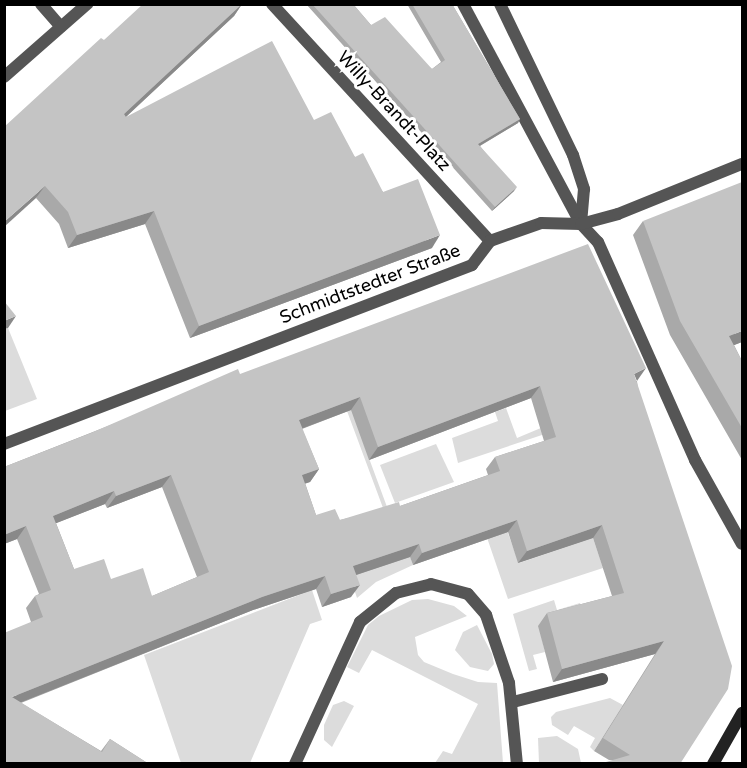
<!DOCTYPE html>
<meta charset="utf-8">
<style>
body{margin:0}
#map{position:relative;width:747px;height:768px;overflow:hidden;background:#fff;font-family:"Varela Round",sans-serif}
div>[style]{position:absolute}
.green>*{inset:0;background:#dcdcdc}
.lane>*{height:12px;margin:-6px;padding:0 6px;transform-origin:6px;border-radius:6px;background:#555}
.street>*{height:12px;margin:-6px;padding:0 6px;transform-origin:6px;border-radius:6px;background:#555}
.secondary>*{height:12px;margin:-6px;padding:0 6px;transform-origin:6px;border-radius:6px;background:#222}
.wall>*{inset:0;background:#a9a9a9}
.shaded-wall>*{inset:0;background:#898989}
.building>*{inset:0;background:#c4c4c4}
span{translate:-50% -50%;white-space:nowrap;text-align:center;line-height:1.15;-webkit-text-stroke:6px #fff;paint-order:stroke}
.street-label{font-size:18px;color:#000}
.frame{position:absolute;inset:0;border:6px solid #000;pointer-events:none}
</style>
<div id="map">
<div class="green">
<div style="clip-path:polygon(8px 328px,37px 399px,5px 411px,4px 329px)"></div>
<div style="clip-path:polygon(355px 403px,363px 442px,390px 515px,386px 516px,347px 411px)"></div>
<div style="clip-path:polygon(631px 405px,542px 435px,458px 463px,452px 438px,498px 421px,495px 412px,506px 408px,517px 438px,579px 412px)"></div>
<div style="clip-path:polygon(436px 444px,454px 482px,395px 503px,380px 465px)"></div>
<div style="clip-path:polygon(396px 517px,413px 565px,376px 582px,357px 598px,350px 577px)"></div>
<div style="clip-path:polygon(503px 520px,519px 563px,593px 538px,603px 568px,508px 599px,483px 526px)"></div>
<div style="clip-path:polygon(312px 590px,322px 620px,310px 624px,250px 763px,181px 763px,144px 655px)"></div>
<div style="clip-path:polygon(428px 599px,454px 606px,467px 616px,415px 637px,418px 655px,424px 662px,453px 674px,478px 682px,497px 683px,503px 763px,435px 763px,443px 751px,452px 754px,478px 704px,372px 650px,359px 673px,347px 667px,368px 625px,379px 616px,412px 600px)"></div>
<div style="clip-path:polygon(554px 600px,557px 610px,580px 603px,584px 614px,539px 626px,545px 652px,533px 655px,537px 669px,529px 671px,513px 614px)"></div>
<div style="clip-path:polygon(477px 625px,492px 654px,494px 664px,488px 671px,470px 667px,455px 650px,463px 632px)"></div>
<div style="clip-path:polygon(610px 698px,623px 705px,594px 751px,590px 747px,595px 738px,574px 726px,568px 735px,552px 725px,551px 717px,556px 712px)"></div>
<div style="clip-path:polygon(344px 701px,354px 706px,332px 747px,324px 740px,324px 725px,333px 705px)"></div>
<div style="clip-path:polygon(557px 736px,578px 749px,581px 763px,539px 763px,538px 738px)"></div>
</div>
<div class="lane">
<div style="left:41px;top:4px;width:30px;rotate:49deg"></div>
<div style="left:500px;top:4px;width:168px;rotate:64.2deg"></div>
<div style="left:573px;top:155px;width:36px;rotate:72deg"></div>
<div style="left:584px;top:189px;width:35px;rotate:95deg"></div>
<div style="left:513px;top:702px;width:92px;rotate:-14.5deg"></div>
<div style="left:295px;top:764px;width:156px;rotate:-65.4deg"></div>
<div style="left:360px;top:622px;width:46px;rotate:-38.9deg"></div>
<div style="left:396px;top:593px;width:36px;rotate:-14deg"></div>
<div style="left:431px;top:584px;width:38px;rotate:15deg"></div>
<div style="left:468px;top:594px;width:28px;rotate:49deg"></div>
<div style="left:486px;top:615px;width:72px;rotate:71.3deg"></div>
<div style="left:509px;top:683px;width:81px;rotate:84.4deg"></div>
</div>
<div class="street">
<div style="left:272px;top:4px;width:322px;rotate:47.4deg"></div>
<div style="left:463px;top:4px;width:250px;rotate:61.8deg"></div>
<div style="left:581px;top:224px;width:25px;rotate:47deg"></div>
<div style="left:598px;top:242px;width:239px;rotate:66deg"></div>
<div style="left:695px;top:460px;width:96px;rotate:60.8deg"></div>
<div style="left:4px;top:77px;width:111px;rotate:-41.3deg"></div>
<div style="left:4px;top:444px;width:501px;rotate:-20.93deg"></div>
<div style="left:472px;top:265px;width:30px;rotate:-53deg"></div>
<div style="left:490px;top:241px;width:54px;rotate:-19.4deg"></div>
<div style="left:541px;top:223px;width:40px;rotate:1.4deg"></div>
<div style="left:581px;top:224px;width:38px;rotate:-15deg"></div>
<div style="left:618px;top:214px;width:134px;rotate:-22deg"></div>
</div>
<div class="secondary">
<div style="left:713px;top:764px;width:59px;rotate:-60.4deg"></div>
</div>
<div class="wall">
<div style="clip-path:polygon(242px 4px,234px 16px,126px 117px,314px 120px,355px 157px,383px 192px,432px 248px,190px 338px,145px 224px,68px 248px,59px 224px,36px 198px,104px 40px)"></div>
<div style="clip-path:polygon(306px 4px,353px 4px,371px 25px,432px 69px,441px 62px,407px 4px,452px 4px,520px 119px,518px 123px,480px 146px,514px 191px,492px 211px)"></div>
<div style="clip-path:polygon(643px 221px,742px 342px,734px 345px,742px 361px,742px 460px,670px 335px,633px 235px)"></div>
<div style="clip-path:polygon(evenodd,240px 374px,637px 381px,680px 764px,609px 760px,594px 751px,655px 654px,553px 682px,538px 626px,547px 613px,612px 596px,593px 538px,518px 563px,508px 532px,413px 565px,410px 557px,356px 575px,351px 597px,322px 607px,316px 589px,253px 610px,21px 703px,101px 751px,110px 739px,149px 764px,4px 764px,31px 622px,26px 608px,35px 596px,39px 594px,17px 539px,4px 544px,4px 467px,240px 374px,531px 398px,544px 441px,495px 457px,486px 469px,488px 475px,400px 506px,340px 520px,316px 515px,305px 483px,310px 482px,319px 469px,302px 429px,351px 410px,369px 460px,531px 398px,240px 374px,162px 487px,197px 577px,152px 596px,111px 579px,74px 569px,56px 523px,105px 504px,107px 508px,162px 487px)"></div>
</div>
<div class="shaded-wall">
<div style="clip-path:polygon(242px 4px,234px 16px,115px 127px,124px 114px)"></div>
<div style="clip-path:polygon(520px 119px,518px 123px,476px 148px,478px 144px)"></div>
<div style="clip-path:polygon(45px 186px,36px 198px,4px 227px,4px 222px)"></div>
<div style="clip-path:polygon(517px 187px,514px 191px,492px 211px,495px 207px)"></div>
<div style="clip-path:polygon(154px 211px,145px 224px,68px 248px,77px 235px)"></div>
<div style="clip-path:polygon(440px 235px,432px 248px,190px 338px,199px 326px)"></div>
<div style="clip-path:polygon(16px 316px,8px 328px,4px 329px,4px 321px)"></div>
<div style="clip-path:polygon(742px 331px,742px 342px,719px 351px,729px 336px)"></div>
<div style="clip-path:polygon(646px 368px,637px 381px,634px 374px)"></div>
<div style="clip-path:polygon(540px 386px,531px 398px,369px 460px,378px 447px)"></div>
<div style="clip-path:polygon(360px 397px,351px 410px,290px 433px,299px 420px)"></div>
<div style="clip-path:polygon(319px 469px,310px 482px,293px 488px,302px 475px)"></div>
<div style="clip-path:polygon(171px 475px,162px 487px,107px 508px,116px 496px)"></div>
<div style="clip-path:polygon(114px 491px,105px 504px,44px 528px,53px 516px)"></div>
<div style="clip-path:polygon(517px 520px,508px 532px,413px 565px,422px 553px)"></div>
<div style="clip-path:polygon(602px 525px,593px 538px,518px 563px,527px 551px)"></div>
<div style="clip-path:polygon(26px 526px,17px 539px,4px 544px,4px 535px)"></div>
<div style="clip-path:polygon(419px 544px,410px 557px,344px 579px,353px 566px)"></div>
<div style="clip-path:polygon(325px 576px,316px 589px,253px 610px,4px 709px,12px 697px,262px 597px)"></div>
<div style="clip-path:polygon(360px 585px,351px 597px,322px 607px,331px 594px)"></div>
<div style="clip-path:polygon(664px 641px,655px 654px,553px 682px,562px 669px)"></div>
</div>
<div class="building">
<div style="clip-path:polygon(143px 4px,242px 4px,124px 114px,126px 117px,272px 41px,314px 120px,331px 112px,355px 157px,363px 153px,383px 192px,418px 179px,440px 235px,199px 326px,154px 211px,77px 235px,68px 212px,45px 186px,4px 222px,4px 127px,101px 38px,104px 40px)"></div>
<div style="clip-path:polygon(312px 4px,353px 4px,371px 25px,385px 17px,432px 69px,445px 60px,412px 4px,452px 4px,520px 119px,478px 144px,517px 187px,495px 207px)"></div>
<div style="clip-path:polygon(742px 182px,742px 331px,729px 336px,742px 361px,742px 428px,680px 321px,643px 221px)"></div>
<div style="clip-path:polygon(evenodd,588px 244px,646px 368px,634px 374px,732px 666px,728px 689px,680px 764px,599px 764px,630px 755px,603px 738px,664px 641px,562px 669px,547px 613px,624px 593px,602px 525px,527px 551px,517px 520px,422px 553px,419px 544px,353px 566px,360px 585px,331px 594px,325px 576px,262px 597px,12px 697px,102px 752px,110px 739px,149px 764px,4px 764px,4px 633px,43px 617px,35px 596px,51px 590px,26px 526px,4px 535px,4px 467px,91px 433px,238px 369px,240px 374px,588px 244px,540px 386px,556px 437px,495px 457px,500px 471px,400px 506px,399px 502px,340px 520px,335px 509px,316px 515px,302px 475px,319px 469px,299px 420px,360px 397px,378px 447px,540px 386px,588px 244px,171px 475px,209px 572px,152px 596px,143px 568px,111px 579px,104px 559px,74px 569px,53px 516px,114px 491px,116px 496px,171px 475px)"></div>
<div style="clip-path:polygon(4px 301px,16px 316px,4px 321px)"></div>
</div>
<div class="street-label">
<span style="left:394px;top:111px;rotate:47deg">Willy-Brandt-Platz</span>
<span style="left:370px;top:284px;rotate:-21deg">Schmidtstedter Straße</span>
</div>
<div class="frame"></div>
</div>
